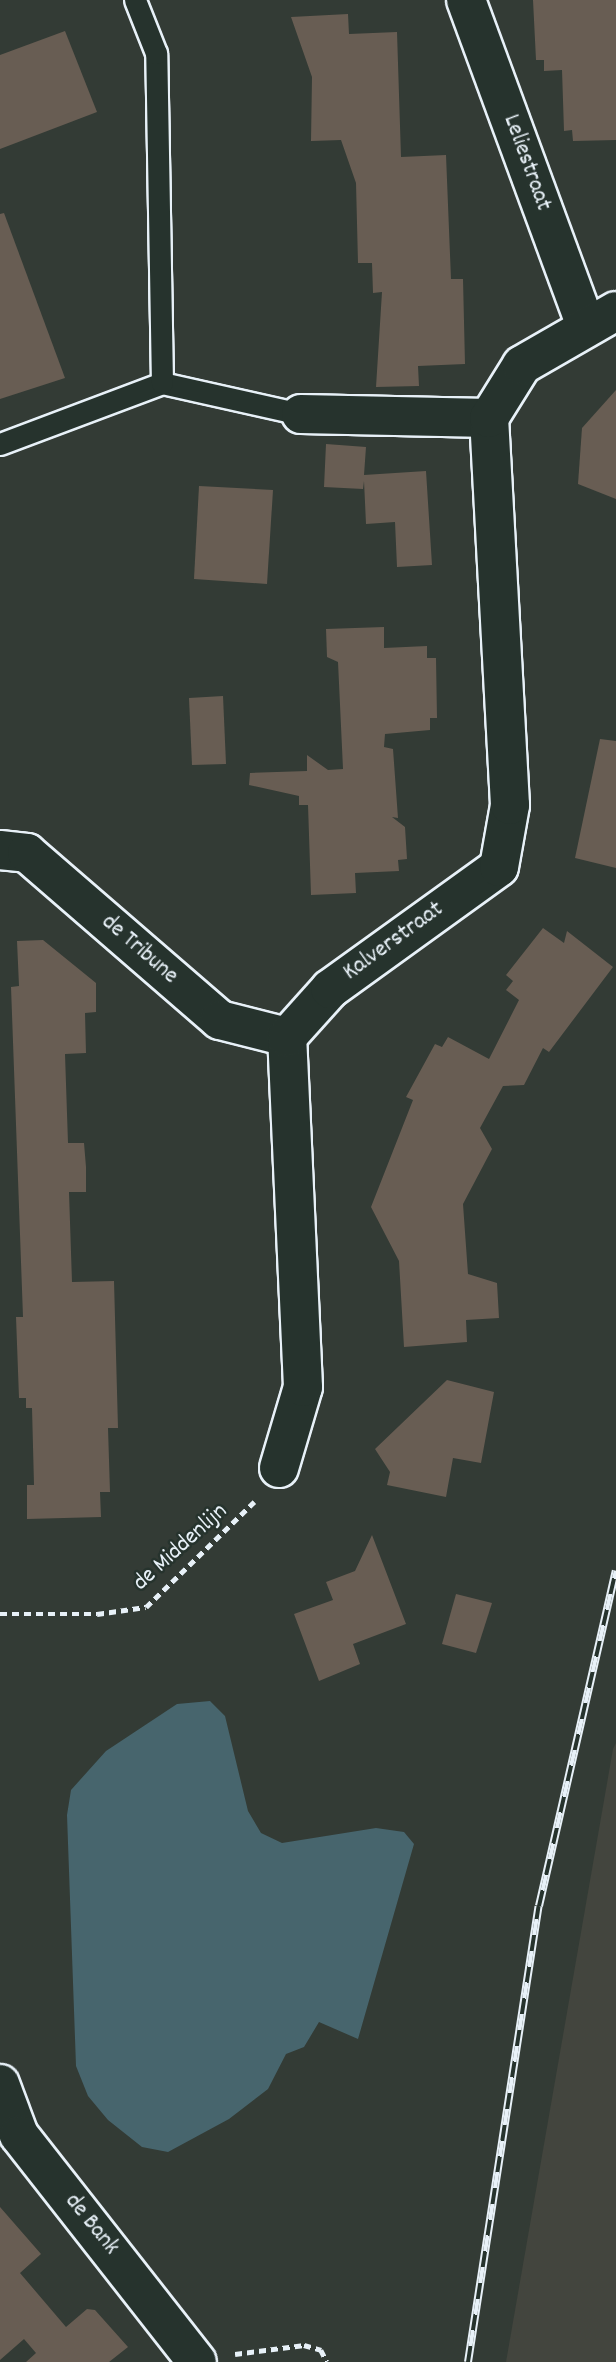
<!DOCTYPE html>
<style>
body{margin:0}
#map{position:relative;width:616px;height:2362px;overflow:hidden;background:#333b35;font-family:Dekko,sans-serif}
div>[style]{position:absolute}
.built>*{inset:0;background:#43453e}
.water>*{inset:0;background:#47656d}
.building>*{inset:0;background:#685d53}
.path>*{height:4.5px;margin-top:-2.25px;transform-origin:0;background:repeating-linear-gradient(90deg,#e8f1f8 0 7px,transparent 0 12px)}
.roads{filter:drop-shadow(2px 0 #e8f1f8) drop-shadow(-2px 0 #e8f1f8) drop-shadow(0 2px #e8f1f8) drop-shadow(0 -2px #e8f1f8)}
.service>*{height:21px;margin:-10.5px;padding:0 10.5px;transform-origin:10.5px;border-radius:10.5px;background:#26332d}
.minor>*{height:38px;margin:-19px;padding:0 19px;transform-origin:19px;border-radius:19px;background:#26332d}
.rail>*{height:8px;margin-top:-4px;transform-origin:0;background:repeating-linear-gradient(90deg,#26332d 0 16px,#e8f1f8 0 32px);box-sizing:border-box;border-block:2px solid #e8f1f8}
span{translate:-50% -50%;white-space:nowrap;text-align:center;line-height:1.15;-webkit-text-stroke:5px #26332d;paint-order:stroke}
.street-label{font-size:24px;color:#e8f1f8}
</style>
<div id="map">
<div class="built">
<div style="clip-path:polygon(616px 1743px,616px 2362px,506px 2362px,613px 1749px)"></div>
</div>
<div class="water">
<div style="clip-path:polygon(210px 1701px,225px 1716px,248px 1811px,261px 1833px,282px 1843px,376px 1828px,404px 1832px,414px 1844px,358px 2039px,319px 2022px,304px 2047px,286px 2054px,268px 2089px,229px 2119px,168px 2152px,142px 2147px,108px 2120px,88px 2096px,76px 2066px,67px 1815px,71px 1790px,106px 1751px,177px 1704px)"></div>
</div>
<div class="building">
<div style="clip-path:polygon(533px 0,616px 0,616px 140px,573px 141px,572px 130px,564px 131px,562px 70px,544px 71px,544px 60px,536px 60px)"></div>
<div style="clip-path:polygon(348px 14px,349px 34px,397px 32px,401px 157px,446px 155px,451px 279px,463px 279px,465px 364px,418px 366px,419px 386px,376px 387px,382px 292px,373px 293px,372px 263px,358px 263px,356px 183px,341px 140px,311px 141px,312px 77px,291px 17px)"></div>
<div style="clip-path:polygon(65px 31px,97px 112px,0 149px,0 55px)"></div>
<div style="clip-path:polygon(4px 213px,65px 378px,0 399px,0 214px)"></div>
<div style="clip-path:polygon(616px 390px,616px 499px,578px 484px,582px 428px)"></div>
<div style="clip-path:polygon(326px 444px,366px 447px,364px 475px,426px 471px,432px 565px,397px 567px,395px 522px,366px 524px,364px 481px,363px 489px,324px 487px)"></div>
<div style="clip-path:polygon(199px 486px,273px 490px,267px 584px,194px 579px)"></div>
<div style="clip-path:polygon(384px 627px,384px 648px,427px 646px,427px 658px,436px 658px,437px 718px,430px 718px,430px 730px,385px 734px,384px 747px,393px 749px,398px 818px,392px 817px,405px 827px,407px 859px,398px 860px,399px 871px,355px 873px,356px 893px,311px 895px,308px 805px,299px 805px,299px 796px,249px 785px,250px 773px,307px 771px,307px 755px,328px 770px,343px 769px,338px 662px,327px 657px,326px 629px)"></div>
<div style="clip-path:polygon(223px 696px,226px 764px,192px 765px,189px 698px)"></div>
<div style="clip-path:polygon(600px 739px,616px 741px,616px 868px,575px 858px)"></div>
<div style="clip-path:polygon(543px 928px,564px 943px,567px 931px,613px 967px,549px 1052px,543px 1048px,524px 1085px,503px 1086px,480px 1128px,492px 1149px,463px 1204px,468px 1274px,497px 1283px,499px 1318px,466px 1320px,467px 1342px,404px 1347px,399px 1261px,371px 1207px,413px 1100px,406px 1097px,435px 1044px,442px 1047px,448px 1037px,489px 1059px,519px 1000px,506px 990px,513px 981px,506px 975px)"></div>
<div style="clip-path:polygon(43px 940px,96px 983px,96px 1012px,85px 1013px,86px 1053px,65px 1054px,68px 1143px,84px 1143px,86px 1167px,86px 1192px,69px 1192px,72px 1282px,114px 1281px,118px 1428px,108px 1428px,110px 1492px,100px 1492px,101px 1517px,27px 1519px,27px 1485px,34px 1485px,32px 1408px,26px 1408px,26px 1398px,19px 1398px,16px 1317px,23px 1317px,11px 987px,19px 986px,17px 941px)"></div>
<div style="clip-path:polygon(447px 1380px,494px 1392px,481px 1463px,453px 1458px,446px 1497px,387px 1485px,390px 1472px,375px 1449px)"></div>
<div style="clip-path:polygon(372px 1535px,406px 1624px,353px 1644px,360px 1664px,319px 1681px,294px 1614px,333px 1600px,326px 1582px,355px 1571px)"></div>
<div style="clip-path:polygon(456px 1594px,492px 1603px,476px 1653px,442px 1644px)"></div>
<div style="clip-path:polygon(0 2207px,41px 2254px,20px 2273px,66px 2327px,87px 2309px,95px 2310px,128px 2347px,109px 2362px,26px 2362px,36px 2353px,24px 2339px,0 2360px)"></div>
</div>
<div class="path">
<div style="left:0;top:1614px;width:97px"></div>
<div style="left:97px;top:1614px;width:49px;rotate:-8.1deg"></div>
<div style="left:146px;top:1607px;width:151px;rotate:-44.2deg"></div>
<div style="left:235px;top:2354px;width:70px;rotate:-7.4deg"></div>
<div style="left:304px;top:2345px;width:18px;rotate:16deg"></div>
<div style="left:321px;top:2350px;width:13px;rotate:63deg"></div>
</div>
<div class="roads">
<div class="service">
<div style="left:162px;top:383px;width:142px;rotate:12.6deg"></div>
<div style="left:0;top:444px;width:173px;rotate:-20.6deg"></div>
<div style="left:162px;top:383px;width:330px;rotate:-91deg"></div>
<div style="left:156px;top:53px;width:57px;rotate:-111.6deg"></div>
</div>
<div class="minor">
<div style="left:466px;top:0;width:347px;rotate:69.8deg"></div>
<div style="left:301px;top:414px;width:188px;rotate:1.2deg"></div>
<div style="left:0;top:850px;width:27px;rotate:6deg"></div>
<div style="left:27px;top:853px;width:255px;rotate:40.9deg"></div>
<div style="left:220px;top:1020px;width:69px;rotate:14.2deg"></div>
<div style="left:279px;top:1468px;width:84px;rotate:-73.5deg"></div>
<div style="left:303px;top:1387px;width:350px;rotate:-92.6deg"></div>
<div style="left:287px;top:1037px;width:64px;rotate:-48.1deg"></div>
<div style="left:330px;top:989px;width:208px;rotate:-35.8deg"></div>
<div style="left:499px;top:867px;width:63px;rotate:-79.9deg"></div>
<div style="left:510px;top:805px;width:388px;rotate:-93.1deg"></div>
<div style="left:489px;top:418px;width:62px;rotate:-58.1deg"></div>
<div style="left:522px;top:365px;width:108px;rotate:-29.9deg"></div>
<div style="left:0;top:2084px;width:54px;rotate:69.6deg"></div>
<div style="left:19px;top:2135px;width:288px;rotate:51.9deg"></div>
</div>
</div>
<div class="rail">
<div style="left:468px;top:2362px;width:461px;rotate:-81.2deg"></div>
<div style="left:539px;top:1906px;width:344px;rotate:-77.1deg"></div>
</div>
<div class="street-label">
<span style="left:526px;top:163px;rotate:70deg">Leliestraat</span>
<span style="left:394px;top:942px;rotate:-36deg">Kalverstraat</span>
<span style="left:139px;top:950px;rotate:41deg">de Tribune</span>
<span style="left:181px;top:1548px;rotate:-42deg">de Middenlijn</span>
<span style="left:91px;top:2225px;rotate:51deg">de Bank</span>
</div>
</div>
